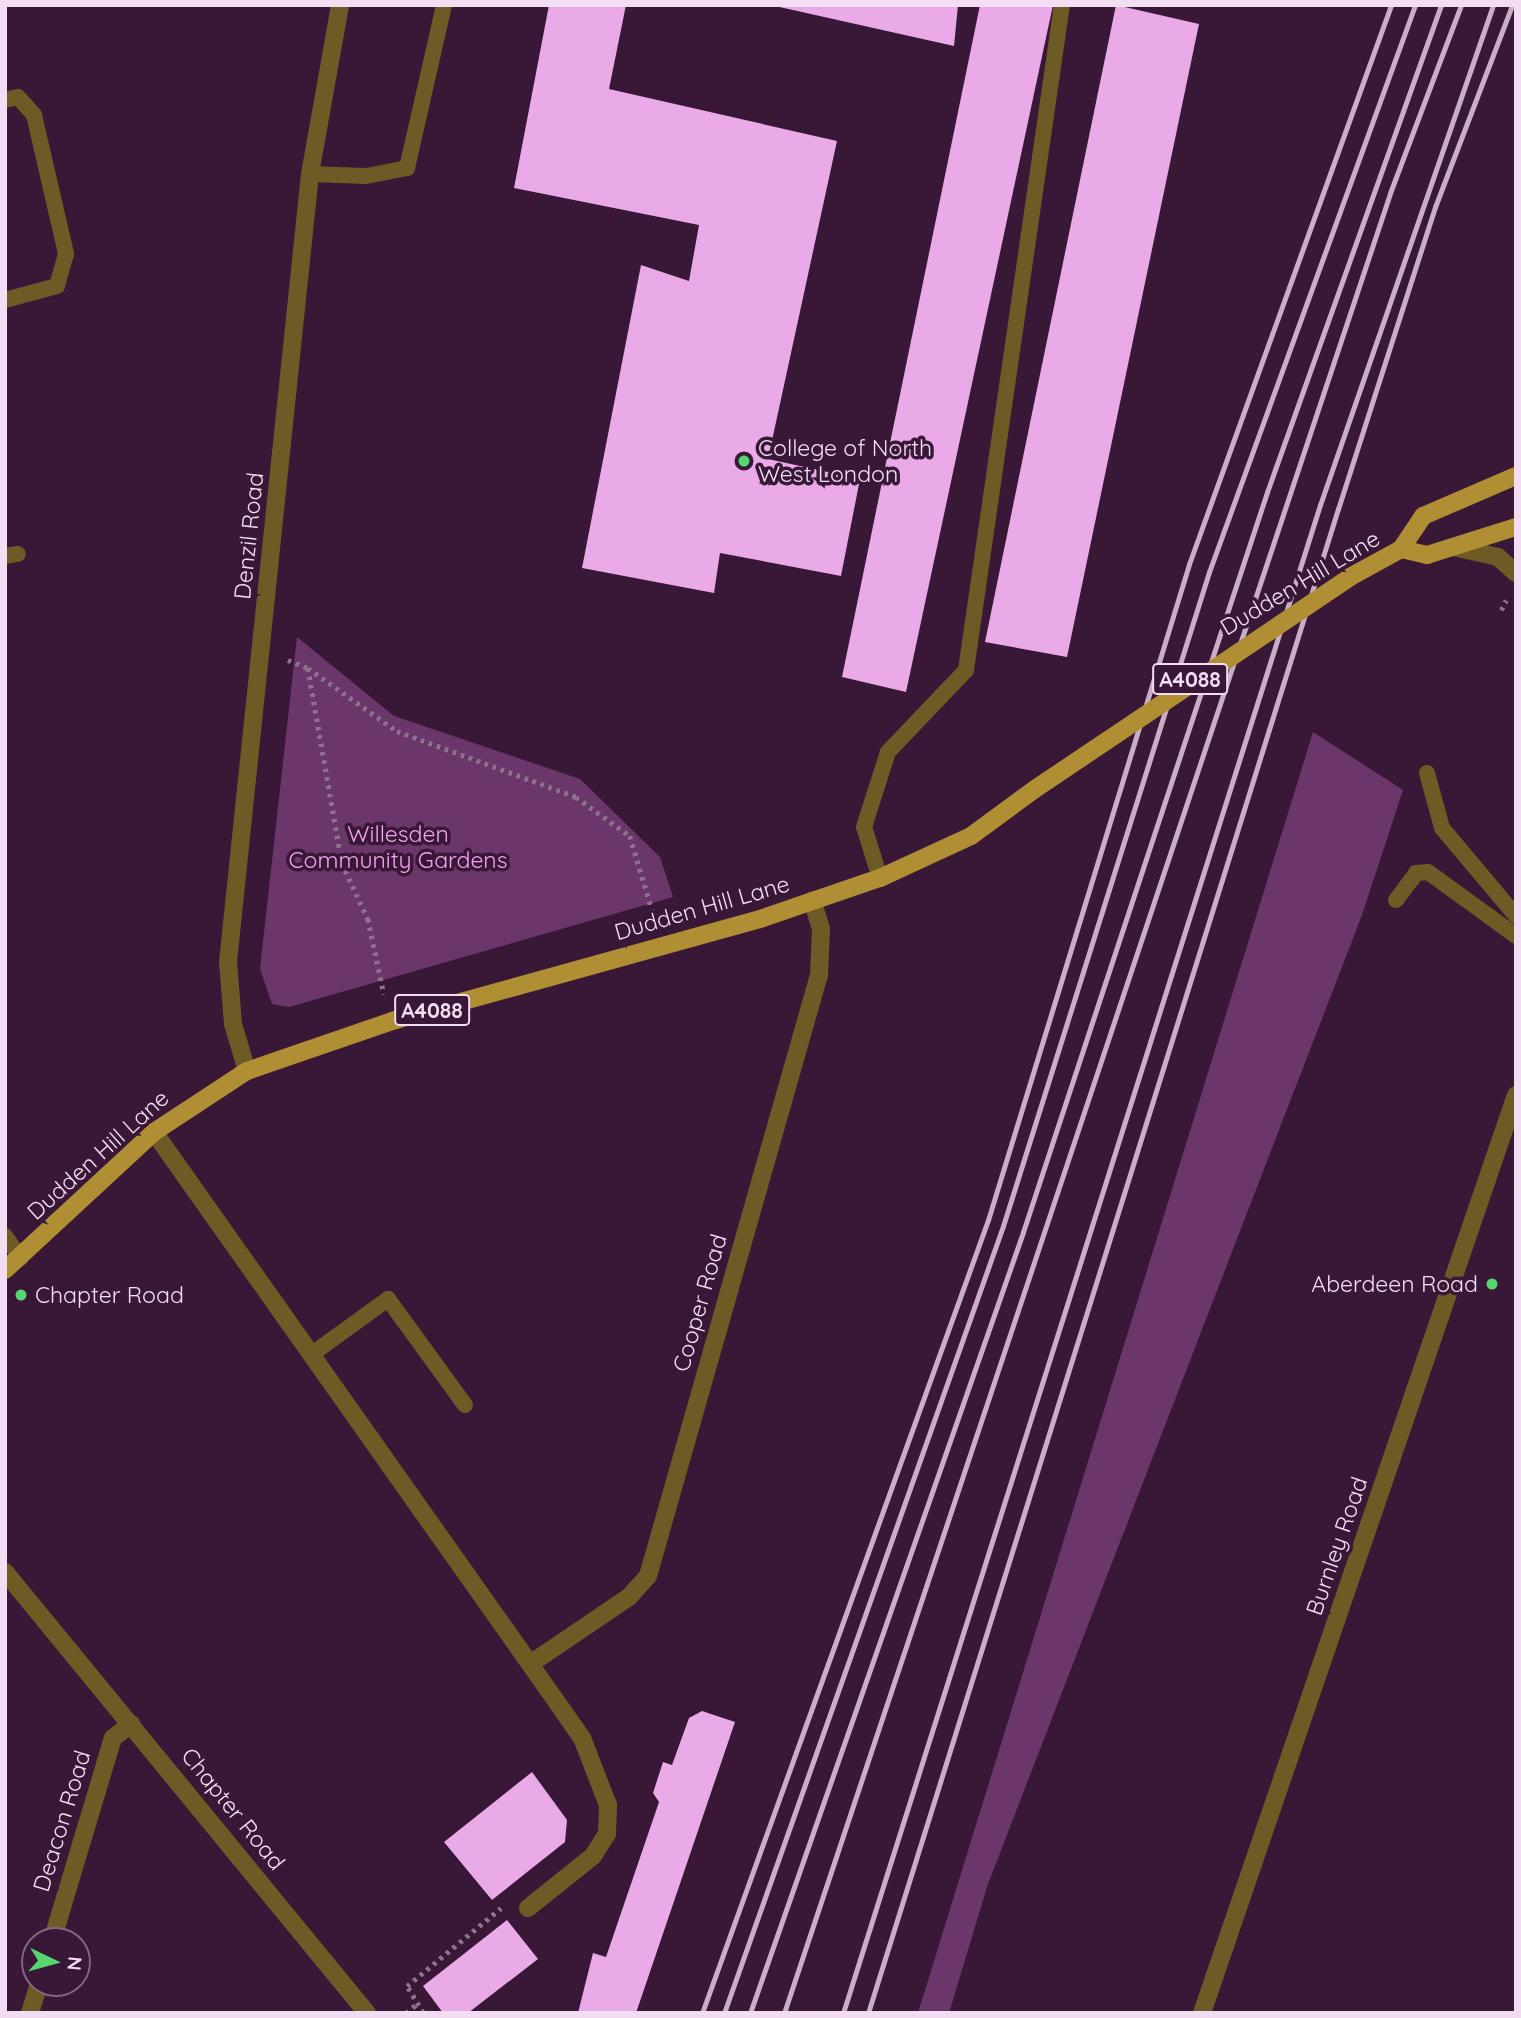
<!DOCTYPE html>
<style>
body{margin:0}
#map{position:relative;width:1521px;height:2018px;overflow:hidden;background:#381737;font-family:Quicksand,sans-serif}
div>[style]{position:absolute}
.green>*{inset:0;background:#6b376a}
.building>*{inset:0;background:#eaaae8}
.path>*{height:4.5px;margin-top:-2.25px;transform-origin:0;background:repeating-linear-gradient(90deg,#8e728d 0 3.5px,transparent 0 8.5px)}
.service>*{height:16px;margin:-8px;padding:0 8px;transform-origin:8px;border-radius:8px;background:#6e5a24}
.minor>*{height:18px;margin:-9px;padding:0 9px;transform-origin:9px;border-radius:9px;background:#6e5a24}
.tertiary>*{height:18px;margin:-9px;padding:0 9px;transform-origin:9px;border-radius:9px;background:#6e5a24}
.primary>*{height:18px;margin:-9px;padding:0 9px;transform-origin:9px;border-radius:9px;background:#b08e33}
.rail>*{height:5px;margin:-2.5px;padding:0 2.5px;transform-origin:2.5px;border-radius:2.5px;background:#c8afc7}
.primary-bridge>*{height:18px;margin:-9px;padding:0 9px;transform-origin:9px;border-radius:9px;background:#b08e33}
.dots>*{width:19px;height:19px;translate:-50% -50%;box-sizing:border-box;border:4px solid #381737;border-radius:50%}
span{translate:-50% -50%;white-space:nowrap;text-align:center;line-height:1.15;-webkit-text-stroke:7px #381737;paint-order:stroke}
.shield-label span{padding:2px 5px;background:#381737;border:2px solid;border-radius:5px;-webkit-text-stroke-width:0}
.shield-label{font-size:21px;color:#f3ddf2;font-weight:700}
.poi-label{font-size:23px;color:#f3ddf2}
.left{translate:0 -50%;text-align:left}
.right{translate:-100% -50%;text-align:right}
.street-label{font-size:23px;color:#f3ddf2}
.park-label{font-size:23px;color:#f3a2f1}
.frame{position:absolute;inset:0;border:7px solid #f3ddf2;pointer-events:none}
.north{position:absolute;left:21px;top:1927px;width:70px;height:70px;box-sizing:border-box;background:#381737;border:2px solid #836682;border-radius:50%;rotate:95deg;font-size:19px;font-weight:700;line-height:28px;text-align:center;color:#f3ddf2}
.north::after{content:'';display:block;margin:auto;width:24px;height:32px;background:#56d671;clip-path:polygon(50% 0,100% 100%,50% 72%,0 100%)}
</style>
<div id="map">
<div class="green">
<div style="clip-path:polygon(297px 637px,394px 716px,580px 779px,660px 857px,673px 897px,289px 1007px,272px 1004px,260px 969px)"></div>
<div style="clip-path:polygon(1313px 732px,1403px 790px,1362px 915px,988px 1884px,949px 2013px,918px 2013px)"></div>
</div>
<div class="building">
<div style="clip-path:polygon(549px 5px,626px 5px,609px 89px,837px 141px,768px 459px,860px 479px,841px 576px,720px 553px,714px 593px,582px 568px,641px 265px,689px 281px,699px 225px,514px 188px)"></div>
<div style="clip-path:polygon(776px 5px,958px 5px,954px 46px,775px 6px)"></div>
<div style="clip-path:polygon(980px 5px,1053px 5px,906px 692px,842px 677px)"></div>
<div style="clip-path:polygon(1116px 5px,1199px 24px,1067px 657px,985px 642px)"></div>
<div style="clip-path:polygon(702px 1711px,735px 1722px,636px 2013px,578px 2013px,593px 1953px,606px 1957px,659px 1802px,653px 1793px,663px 1762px,672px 1765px,689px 1718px)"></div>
<div style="clip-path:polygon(532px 1772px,567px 1820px,565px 1842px,492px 1900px,444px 1842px)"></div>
<div style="clip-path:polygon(507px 1920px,538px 1959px,468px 2013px,443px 2013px,423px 1986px)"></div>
</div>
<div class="path">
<div style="left:1501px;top:610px;width:11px;rotate:-63deg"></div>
<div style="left:288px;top:660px;width:22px;rotate:22deg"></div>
<div style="left:308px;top:668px;width:109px;rotate:35.3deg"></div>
<div style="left:397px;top:731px;width:191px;rotate:20.2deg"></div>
<div style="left:576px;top:797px;width:67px;rotate:35.8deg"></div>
<div style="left:630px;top:836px;width:80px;rotate:73.4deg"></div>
<div style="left:308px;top:668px;width:198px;rotate:80.1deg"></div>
<div style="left:342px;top:863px;width:62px;rotate:65.1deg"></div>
<div style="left:368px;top:919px;width:77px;rotate:78deg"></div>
<div style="left:406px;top:2013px;width:17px;rotate:-40deg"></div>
<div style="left:423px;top:2013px;width:31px;rotate:-121deg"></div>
<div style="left:407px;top:1986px;width:122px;rotate:-39.7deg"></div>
</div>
<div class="service">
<div style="left:5px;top:100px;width:13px;rotate:-13deg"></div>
<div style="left:18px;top:97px;width:24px;rotate:48deg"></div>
<div style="left:34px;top:115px;width:143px;rotate:77deg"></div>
<div style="left:66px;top:254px;width:33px;rotate:106deg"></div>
<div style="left:57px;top:286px;width:54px;rotate:164.9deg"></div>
<div style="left:310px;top:174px;width:56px;rotate:2deg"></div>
<div style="left:366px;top:176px;width:42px;rotate:-11deg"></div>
<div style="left:407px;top:168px;width:167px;rotate:-77.2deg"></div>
<div style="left:5px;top:556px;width:13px;rotate:-9deg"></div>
<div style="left:1427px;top:773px;width:57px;rotate:74.7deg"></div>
<div style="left:1442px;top:828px;width:115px;rotate:49.9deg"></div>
<div style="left:880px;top:878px;width:53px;rotate:-107.4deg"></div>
<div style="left:864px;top:827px;width:79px;rotate:-72.3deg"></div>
<div style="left:888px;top:752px;width:113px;rotate:-46.4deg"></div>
<div style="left:966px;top:670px;width:672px;rotate:-81.79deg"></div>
<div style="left:1396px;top:900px;width:34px;rotate:-53deg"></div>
<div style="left:1416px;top:873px;width:12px;rotate:-5deg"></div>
<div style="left:1428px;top:872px;width:109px;rotate:36deg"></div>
<div style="left:5px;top:1236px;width:27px;rotate:54deg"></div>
<div style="left:312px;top:1354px;width:94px;rotate:-35.9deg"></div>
<div style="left:388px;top:1299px;width:131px;rotate:54deg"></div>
</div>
<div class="minor">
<div style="left:247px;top:1071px;width:49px;rotate:-106.6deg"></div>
<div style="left:233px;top:1024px;width:62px;rotate:-94.6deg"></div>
<div style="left:228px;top:962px;width:792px;rotate:-84.06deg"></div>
<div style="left:310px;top:174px;width:172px;rotate:-79.9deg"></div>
<div style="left:154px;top:1132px;width:651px;rotate:54.75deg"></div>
<div style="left:530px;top:1664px;width:120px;rotate:-34.1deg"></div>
<div style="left:629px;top:1597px;width:28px;rotate:-48deg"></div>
<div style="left:648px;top:1576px;width:625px;rotate:-74.12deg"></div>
<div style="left:819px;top:975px;width:46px;rotate:-87.5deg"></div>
<div style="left:821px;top:929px;width:30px;rotate:-107deg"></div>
<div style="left:528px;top:1908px;width:83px;rotate:-38.7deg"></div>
<div style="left:593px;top:1856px;width:26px;rotate:-58deg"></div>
<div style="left:607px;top:1834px;width:29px;rotate:-88deg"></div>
<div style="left:608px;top:1805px;width:72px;rotate:-111.2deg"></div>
<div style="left:582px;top:1738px;width:90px;rotate:-125.1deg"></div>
<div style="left:52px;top:1941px;width:212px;rotate:-73.3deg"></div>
<div style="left:113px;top:1738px;width:23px;rotate:-38deg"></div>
<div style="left:30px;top:2013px;width:31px;rotate:-73deg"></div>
</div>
<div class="tertiary">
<div style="left:1453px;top:547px;width:46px;rotate:12.5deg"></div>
<div style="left:1498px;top:557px;width:24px;rotate:42deg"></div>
<div style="left:5px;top:1572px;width:571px;rotate:50.62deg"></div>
<div style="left:1202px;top:2013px;width:970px;rotate:-71.12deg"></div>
</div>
<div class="primary">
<div style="left:1401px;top:549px;width:27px;rotate:13deg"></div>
<div style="left:1427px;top:555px;width:93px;rotate:-17.5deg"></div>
<div style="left:1350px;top:577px;width:58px;rotate:-28.8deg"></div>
<div style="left:1401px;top:549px;width:40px;rotate:-56deg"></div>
<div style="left:1423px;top:516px;width:101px;rotate:-23.3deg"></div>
<div style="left:5px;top:1270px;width:203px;rotate:-42.8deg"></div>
<div style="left:154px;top:1132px;width:111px;rotate:-33.3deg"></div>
<div style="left:247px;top:1071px;width:153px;rotate:-19deg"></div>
<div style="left:392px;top:1021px;width:385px;rotate:-15.5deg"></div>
<div style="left:763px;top:918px;width:124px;rotate:-18.9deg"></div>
<div style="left:880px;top:878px;width:100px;rotate:-24.8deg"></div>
<div style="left:971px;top:836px;width:79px;rotate:-36.3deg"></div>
</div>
<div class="rail">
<div style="left:702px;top:2013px;width:843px;rotate:-70.17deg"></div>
<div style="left:988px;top:1220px;width:686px;rotate:-72.96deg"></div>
<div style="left:1189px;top:564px;width:594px;rotate:-70.13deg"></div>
<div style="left:724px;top:2013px;width:835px;rotate:-70.48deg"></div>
<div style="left:1003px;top:1226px;width:686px;rotate:-72.52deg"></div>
<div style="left:1209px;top:572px;width:603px;rotate:-70.03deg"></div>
<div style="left:750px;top:2013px;width:827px;rotate:-70.73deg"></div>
<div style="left:1023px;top:1232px;width:779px;rotate:-71.75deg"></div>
<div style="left:1267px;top:492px;width:517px;rotate:-70.34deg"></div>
<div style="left:784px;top:2013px;width:1918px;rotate:-71.58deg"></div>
<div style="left:1390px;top:193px;width:201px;rotate:-69.3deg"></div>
<div style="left:843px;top:2013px;width:1582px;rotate:-72.45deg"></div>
<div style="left:1320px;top:505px;width:529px;rotate:-70.91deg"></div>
<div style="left:868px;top:2013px;width:1576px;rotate:-72.65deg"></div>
<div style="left:1338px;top:509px;width:317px;rotate:-72.2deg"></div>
<div style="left:1435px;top:207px;width:216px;rotate:-69.1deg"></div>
</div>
<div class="primary-bridge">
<div style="left:1035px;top:789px;width:380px;rotate:-33.9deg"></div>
</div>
<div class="dots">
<div style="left:744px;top:461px;background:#56d671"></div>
<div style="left:1492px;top:1284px;background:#56d671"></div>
<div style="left:21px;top:1295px;background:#56d671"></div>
</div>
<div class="shield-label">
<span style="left:1190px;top:679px">A4088</span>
<span style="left:432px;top:1010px">A4088</span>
</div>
<div class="poi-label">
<span class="left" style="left:758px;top:461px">College of North<br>West London</span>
<span class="right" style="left:1478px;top:1284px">Aberdeen Road</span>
<span class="left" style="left:35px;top:1295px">Chapter Road</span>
</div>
<div class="street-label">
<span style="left:249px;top:536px;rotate:-84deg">Denzil Road</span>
<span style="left:1300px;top:583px;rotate:-31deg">Dudden Hill Lane</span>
<span style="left:702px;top:908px;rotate:-16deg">Dudden Hill Lane</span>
<span style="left:98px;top:1155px;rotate:-42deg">Dudden Hill Lane</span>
<span style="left:700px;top:1303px;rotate:-74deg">Cooper Road</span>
<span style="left:1337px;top:1546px;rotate:-71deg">Burnley Road</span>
<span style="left:233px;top:1809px;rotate:51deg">Chapter Road</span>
<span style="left:62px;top:1821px;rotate:-73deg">Deacon Road</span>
</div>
<div class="park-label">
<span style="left:398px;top:847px">Willesden<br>Community Gardens</span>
</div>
<div class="frame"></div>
<div class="north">N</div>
</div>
